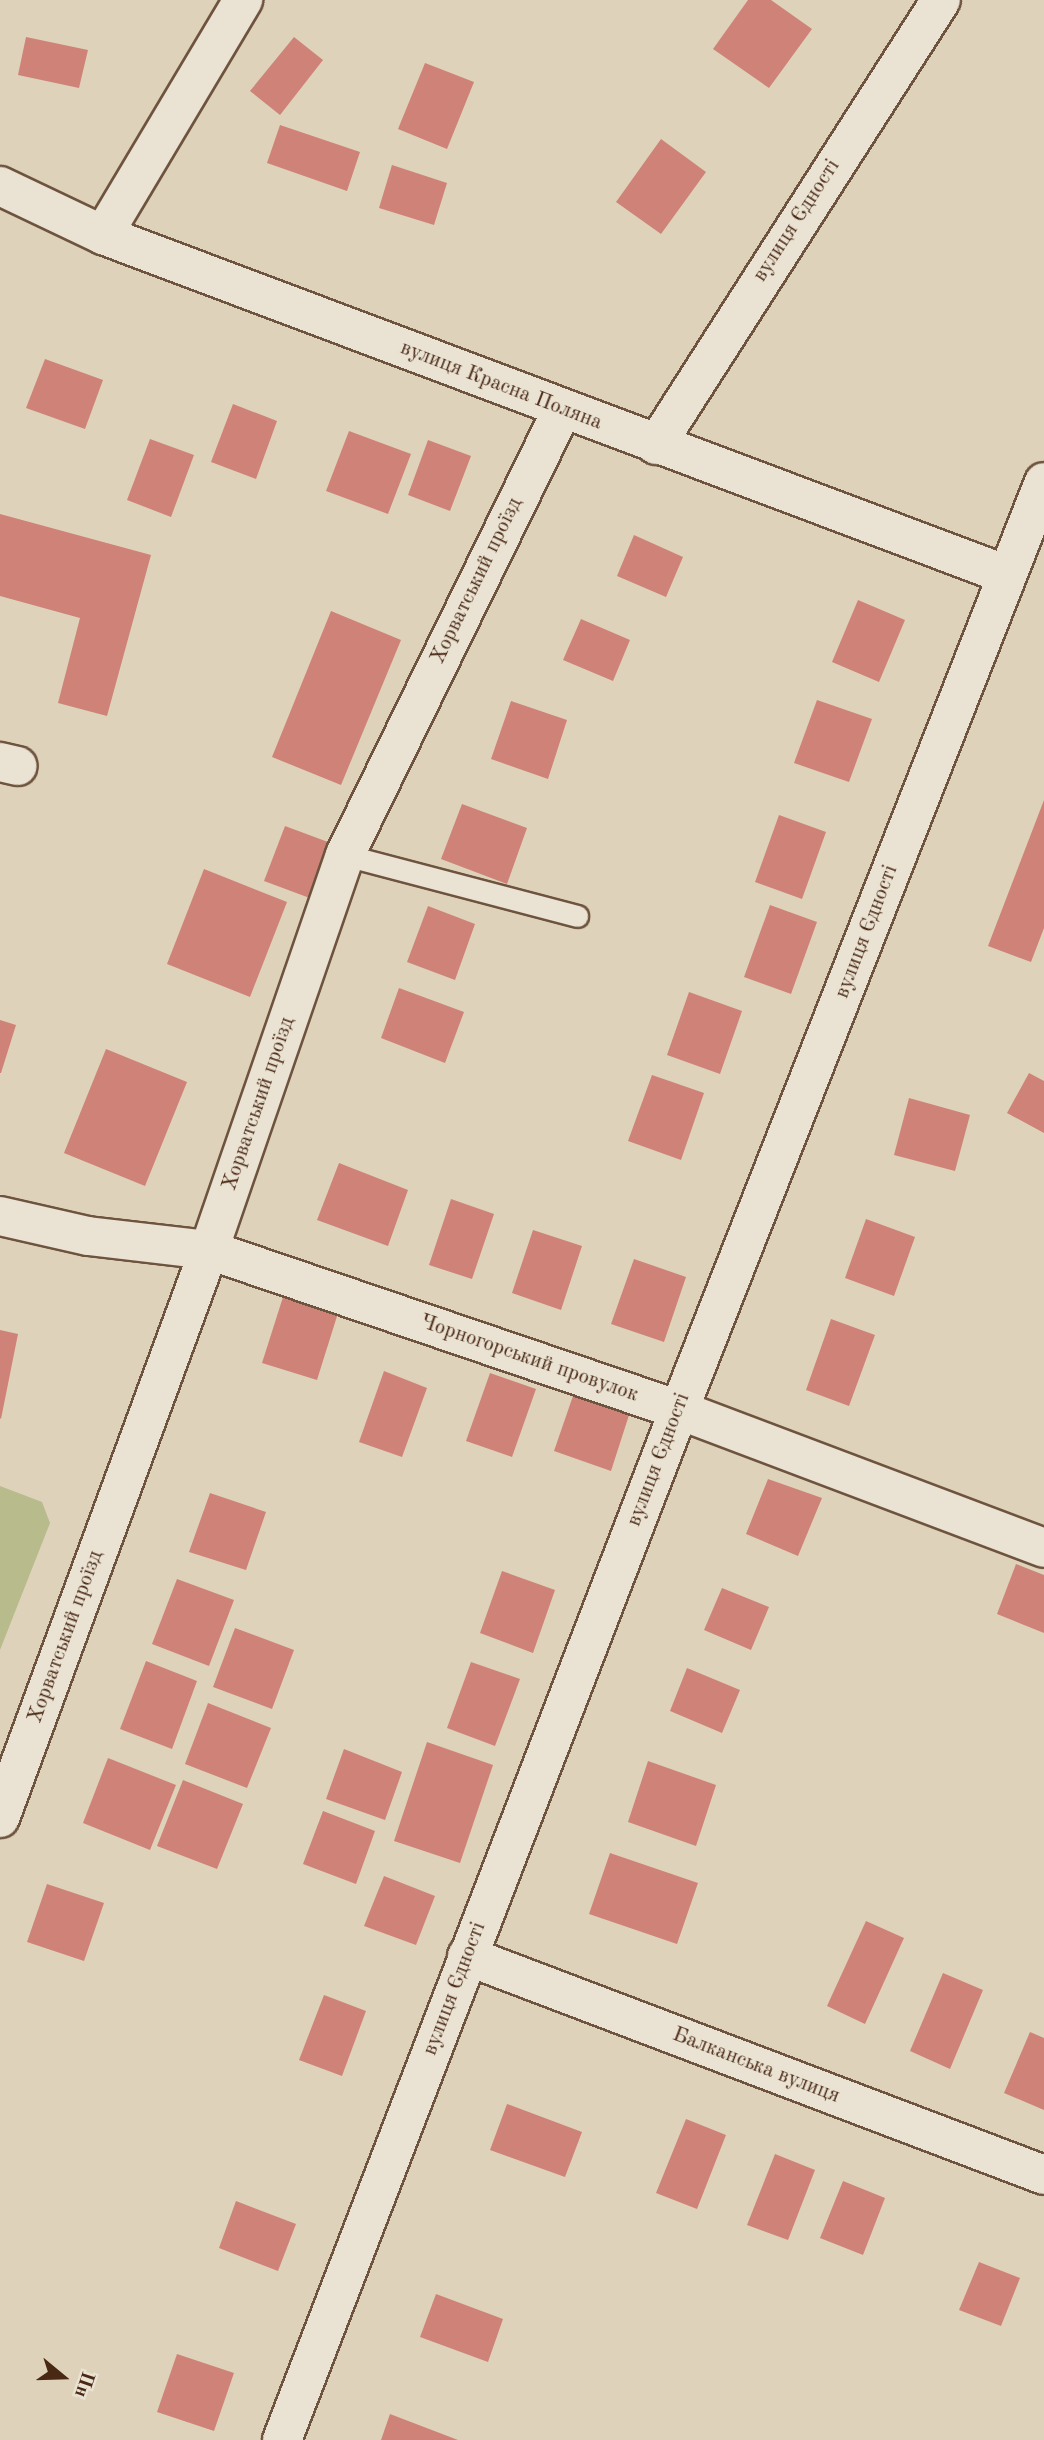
<!DOCTYPE html>
<meta charset="utf-8">
<style>
body{margin:0}
#map{position:relative;width:1044px;height:2440px;overflow:hidden;background:#ded3ba;font-family:"Old Standard TT",serif}
div>[style]{position:absolute}
.green>*{inset:0;background:#b8bb8b}
.building>*{inset:0;background:#cf8277}
.roads{filter:drop-shadow(2px 0 #6e533e) drop-shadow(-2px 0 #6e533e) drop-shadow(0 2px #6e533e) drop-shadow(0 -2px #6e533e)}
.lane>*{height:21px;margin:-10.5px;padding:0 10.5px;transform-origin:10.5px;border-radius:10.5px;background:#eae2d2}
.street>*{height:38px;margin:-19px;padding:0 19px;transform-origin:19px;border-radius:19px;background:#eae2d2}
.secondary>*{height:38px;margin:-19px;padding:0 19px;transform-origin:19px;border-radius:19px;background:#eae2d2}
span{translate:-50% -50%;white-space:nowrap;text-align:center;line-height:1.15;-webkit-text-stroke:5px #eae2d2;paint-order:stroke}
.street-label{font-size:21px;color:#492814}
.north{position:absolute;left:28px;top:2342px;width:70px;height:70px;-webkit-text-stroke:5px #eae2d2;paint-order:stroke;rotate:109deg;font-size:19px;font-weight:700;line-height:28px;text-align:center;color:#492814}
.north::after{content:'';display:block;margin:auto;width:24px;height:32px;background:#492814;clip-path:polygon(50% 0,100% 100%,50% 72%,0 100%)}
</style>
<div id="map">
<div class="green">
<div style="clip-path:polygon(0 1486px,42px 1502px,50px 1523px,0 1650px)"></div>
</div>
<div class="building">
<div style="clip-path:polygon(748px 0,771px 0,812px 29px,769px 88px,713px 49px)"></div>
<div style="clip-path:polygon(26px 37px,88px 50px,79px 88px,18px 75px)"></div>
<div style="clip-path:polygon(294px 37px,323px 60px,280px 115px,250px 91px)"></div>
<div style="clip-path:polygon(425px 63px,474px 82px,447px 149px,398px 129px)"></div>
<div style="clip-path:polygon(280px 125px,360px 152px,347px 191px,267px 163px)"></div>
<div style="clip-path:polygon(661px 139px,706px 172px,661px 234px,616px 202px)"></div>
<div style="clip-path:polygon(392px 165px,447px 183px,434px 225px,379px 208px)"></div>
<div style="clip-path:polygon(45px 359px,103px 380px,85px 429px,26px 408px)"></div>
<div style="clip-path:polygon(233px 404px,277px 421px,256px 479px,211px 462px)"></div>
<div style="clip-path:polygon(349px 431px,411px 454px,388px 514px,326px 491px)"></div>
<div style="clip-path:polygon(150px 439px,194px 455px,171px 517px,127px 500px)"></div>
<div style="clip-path:polygon(428px 440px,471px 456px,450px 511px,408px 495px)"></div>
<div style="clip-path:polygon(0 514px,151px 555px,107px 716px,58px 703px,80px 618px,0 596px)"></div>
<div style="clip-path:polygon(634px 535px,683px 557px,666px 597px,617px 576px)"></div>
<div style="clip-path:polygon(858px 600px,905px 620px,879px 682px,832px 662px)"></div>
<div style="clip-path:polygon(331px 611px,401px 640px,341px 785px,272px 757px)"></div>
<div style="clip-path:polygon(581px 619px,630px 640px,613px 681px,563px 660px)"></div>
<div style="clip-path:polygon(817px 700px,872px 719px,849px 782px,794px 763px)"></div>
<div style="clip-path:polygon(511px 701px,567px 720px,548px 779px,491px 759px)"></div>
<div style="clip-path:polygon(1044px 800px,1044px 928px,1031px 962px,988px 946px)"></div>
<div style="clip-path:polygon(462px 804px,527px 828px,507px 884px,441px 859px)"></div>
<div style="clip-path:polygon(779px 815px,826px 832px,802px 899px,755px 882px)"></div>
<div style="clip-path:polygon(285px 826px,336px 845px,315px 900px,264px 881px)"></div>
<div style="clip-path:polygon(204px 869px,287px 902px,250px 997px,167px 964px)"></div>
<div style="clip-path:polygon(770px 905px,817px 922px,791px 994px,744px 977px)"></div>
<div style="clip-path:polygon(428px 906px,475px 924px,455px 980px,407px 962px)"></div>
<div style="clip-path:polygon(399px 988px,464px 1012px,445px 1063px,381px 1038px)"></div>
<div style="clip-path:polygon(689px 992px,742px 1011px,720px 1074px,667px 1055px)"></div>
<div style="clip-path:polygon(0 1020px,16px 1025px,1px 1073px,0 1073px)"></div>
<div style="clip-path:polygon(106px 1049px,187px 1082px,145px 1186px,64px 1153px)"></div>
<div style="clip-path:polygon(1029px 1073px,1044px 1081px,1044px 1133px,1007px 1113px)"></div>
<div style="clip-path:polygon(652px 1075px,704px 1093px,681px 1160px,628px 1141px)"></div>
<div style="clip-path:polygon(909px 1098px,970px 1115px,955px 1171px,894px 1155px)"></div>
<div style="clip-path:polygon(339px 1163px,408px 1190px,388px 1246px,317px 1220px)"></div>
<div style="clip-path:polygon(451px 1199px,494px 1214px,472px 1279px,429px 1265px)"></div>
<div style="clip-path:polygon(866px 1219px,915px 1237px,894px 1296px,845px 1278px)"></div>
<div style="clip-path:polygon(533px 1230px,582px 1246px,561px 1310px,512px 1293px)"></div>
<div style="clip-path:polygon(634px 1259px,686px 1277px,664px 1342px,611px 1324px)"></div>
<div style="clip-path:polygon(283px 1297px,338px 1313px,317px 1380px,262px 1363px)"></div>
<div style="clip-path:polygon(831px 1319px,875px 1335px,849px 1406px,806px 1390px)"></div>
<div style="clip-path:polygon(0 1330px,18px 1334px,1px 1419px,0 1418px)"></div>
<div style="clip-path:polygon(384px 1371px,427px 1388px,402px 1457px,359px 1442px)"></div>
<div style="clip-path:polygon(490px 1373px,536px 1389px,512px 1457px,466px 1441px)"></div>
<div style="clip-path:polygon(574px 1393px,630px 1412px,611px 1471px,554px 1451px)"></div>
<div style="clip-path:polygon(768px 1479px,822px 1498px,798px 1556px,746px 1534px)"></div>
<div style="clip-path:polygon(210px 1493px,266px 1512px,246px 1570px,189px 1552px)"></div>
<div style="clip-path:polygon(1016px 1564px,1044px 1575px,1044px 1633px,997px 1614px)"></div>
<div style="clip-path:polygon(502px 1571px,555px 1590px,533px 1653px,480px 1633px)"></div>
<div style="clip-path:polygon(177px 1579px,234px 1600px,209px 1666px,152px 1644px)"></div>
<div style="clip-path:polygon(722px 1588px,769px 1607px,751px 1650px,704px 1630px)"></div>
<div style="clip-path:polygon(235px 1628px,294px 1650px,272px 1709px,213px 1687px)"></div>
<div style="clip-path:polygon(146px 1661px,197px 1681px,172px 1749px,120px 1729px)"></div>
<div style="clip-path:polygon(471px 1662px,520px 1679px,495px 1746px,447px 1728px)"></div>
<div style="clip-path:polygon(687px 1668px,740px 1690px,722px 1733px,670px 1711px)"></div>
<div style="clip-path:polygon(208px 1703px,271px 1728px,247px 1788px,185px 1764px)"></div>
<div style="clip-path:polygon(427px 1742px,493px 1765px,460px 1863px,394px 1841px)"></div>
<div style="clip-path:polygon(344px 1749px,402px 1772px,385px 1820px,326px 1799px)"></div>
<div style="clip-path:polygon(108px 1758px,176px 1785px,150px 1850px,83px 1823px)"></div>
<div style="clip-path:polygon(648px 1761px,716px 1785px,696px 1846px,628px 1822px)"></div>
<div style="clip-path:polygon(183px 1780px,243px 1804px,217px 1869px,157px 1846px)"></div>
<div style="clip-path:polygon(323px 1811px,375px 1831px,356px 1884px,303px 1864px)"></div>
<div style="clip-path:polygon(610px 1853px,698px 1883px,677px 1944px,589px 1914px)"></div>
<div style="clip-path:polygon(384px 1876px,435px 1896px,416px 1945px,364px 1926px)"></div>
<div style="clip-path:polygon(47px 1884px,104px 1903px,84px 1961px,27px 1942px)"></div>
<div style="clip-path:polygon(866px 1921px,904px 1938px,865px 2024px,827px 2006px)"></div>
<div style="clip-path:polygon(943px 1973px,983px 1990px,950px 2069px,910px 2051px)"></div>
<div style="clip-path:polygon(324px 1995px,366px 2011px,342px 2076px,299px 2060px)"></div>
<div style="clip-path:polygon(1030px 2032px,1044px 2038px,1044px 2110px,1004px 2093px)"></div>
<div style="clip-path:polygon(507px 2104px,582px 2132px,565px 2177px,490px 2150px)"></div>
<div style="clip-path:polygon(686px 2119px,726px 2135px,697px 2209px,656px 2193px)"></div>
<div style="clip-path:polygon(775px 2154px,815px 2170px,788px 2240px,747px 2225px)"></div>
<div style="clip-path:polygon(843px 2181px,885px 2198px,863px 2255px,820px 2238px)"></div>
<div style="clip-path:polygon(236px 2201px,296px 2224px,278px 2271px,219px 2248px)"></div>
<div style="clip-path:polygon(979px 2262px,1020px 2278px,1001px 2326px,959px 2310px)"></div>
<div style="clip-path:polygon(436px 2294px,503px 2319px,488px 2362px,420px 2337px)"></div>
<div style="clip-path:polygon(177px 2354px,234px 2373px,214px 2431px,157px 2412px)"></div>
<div style="clip-path:polygon(390px 2414px,458px 2440px,381px 2440px)"></div>
</div>
<div class="roads">
<div class="lane">
<div style="left:345px;top:855px;width:240px;rotate:14.7deg"></div>
</div>
<div class="street">
<div style="left:103px;top:235px;width:274px;rotate:-59.2deg"></div>
<div style="left:656px;top:445px;width:528px;rotate:-57.36deg"></div>
<div style="left:0;top:762px;width:18px;rotate:13deg"></div>
<div style="left:0;top:1216px;width:90px;rotate:12.8deg"></div>
<div style="left:88px;top:1236px;width:122px;rotate:6.6deg"></div>
<div style="left:209px;top:1250px;width:496px;rotate:18.8deg"></div>
<div style="left:679px;top:1410px;width:390px;rotate:20.7deg"></div>
<div style="left:0;top:1818px;width:605px;rotate:-69.8deg"></div>
<div style="left:209px;top:1250px;width:418px;rotate:-71deg"></div>
<div style="left:345px;top:855px;width:496px;rotate:-64deg"></div>
</div>
<div class="secondary">
<div style="left:0;top:186px;width:114px;rotate:25.4deg"></div>
<div style="left:103px;top:235px;width:966px;rotate:20.61deg"></div>
<div style="left:467px;top:1956px;width:617px;rotate:20.78deg"></div>
<div style="left:282px;top:2440px;width:1104px;rotate:-68.92deg"></div>
<div style="left:679px;top:1410px;width:997px;rotate:-68.53deg"></div>
</div>
</div>
<div class="street-label">
<span style="left:797px;top:221px;rotate:-57deg">вулиця Єдності</span>
<span style="left:501px;top:386px;rotate:21deg">вулиця Красна Поляна</span>
<span style="left:477px;top:581px;rotate:-64deg">Хорватський проїзд</span>
<span style="left:867px;top:932px;rotate:-69deg">вулиця Єдності</span>
<span style="left:259px;top:1104px;rotate:-71deg">Хорватський проїзд</span>
<span style="left:529px;top:1359px;rotate:19deg">Чорногорський провулок</span>
<span style="left:659px;top:1460px;rotate:-69deg">вулиця Єдності</span>
<span style="left:66px;top:1637px;rotate:-70deg">Хорватський проїзд</span>
<span style="left:455px;top:1989px;rotate:-69deg">вулиця Єдності</span>
<span style="left:756px;top:2066px;rotate:21deg">Балканська вулиця</span>
</div>
<div class="north">Пн</div>
</div>
